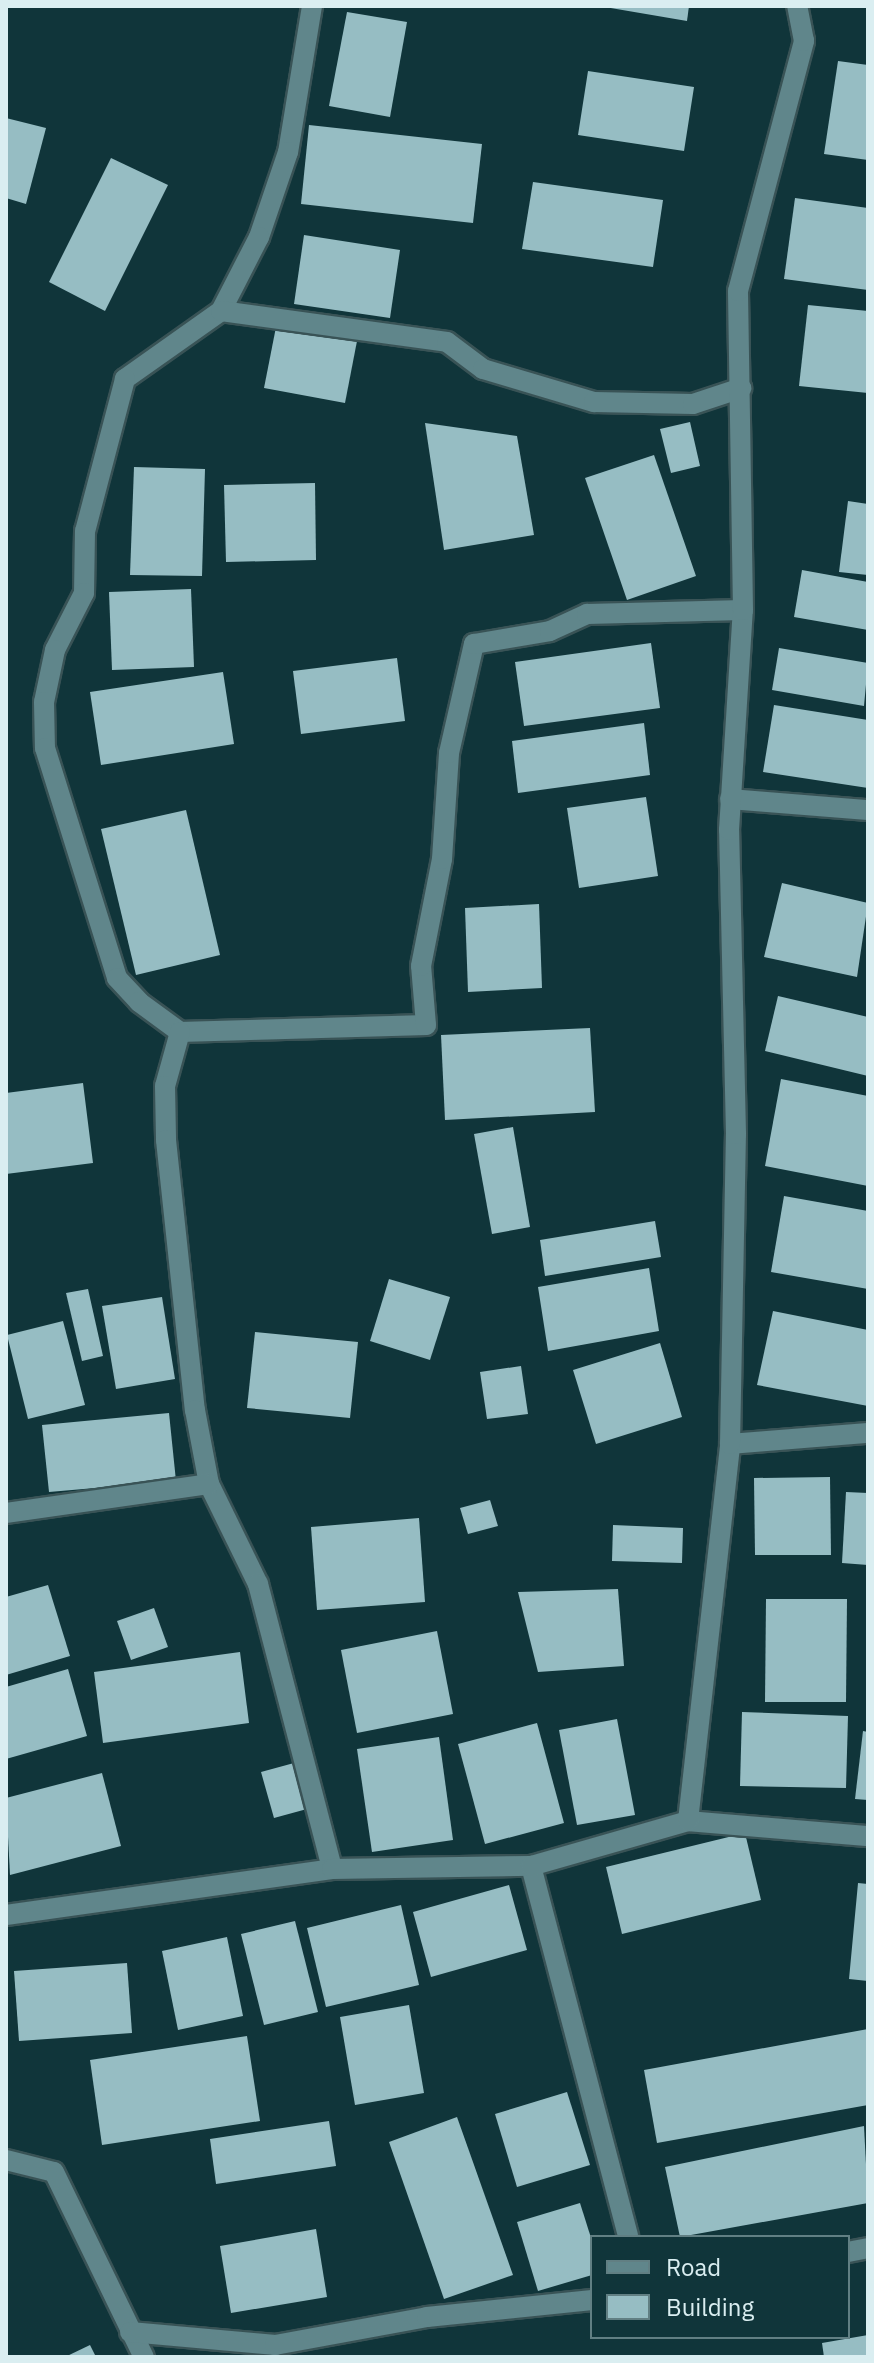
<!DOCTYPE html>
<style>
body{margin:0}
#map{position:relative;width:874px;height:2363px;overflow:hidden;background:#10353a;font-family:"IBM Plex Sans",sans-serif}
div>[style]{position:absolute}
.building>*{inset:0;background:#96bdc3}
.roads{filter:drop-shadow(2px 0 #395356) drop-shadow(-2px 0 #395356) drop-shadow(0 2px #395356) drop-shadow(0 -2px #395356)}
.minor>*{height:20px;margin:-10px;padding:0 10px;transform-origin:10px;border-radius:10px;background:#60868b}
span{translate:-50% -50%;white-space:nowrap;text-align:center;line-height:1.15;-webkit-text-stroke:8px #10353a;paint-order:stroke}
.frame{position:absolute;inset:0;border:8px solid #daeef1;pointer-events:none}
.legend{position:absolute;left:590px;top:2235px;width:260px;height:104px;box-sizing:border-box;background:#10353a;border:2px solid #617f83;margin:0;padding:10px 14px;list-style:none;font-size:24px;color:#daeef1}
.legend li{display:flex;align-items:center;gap:16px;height:40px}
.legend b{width:40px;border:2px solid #617f83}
</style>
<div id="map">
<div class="building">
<div style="clip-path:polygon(599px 6px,689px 6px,687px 21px)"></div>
<div style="clip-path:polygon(347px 12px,407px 22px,390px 117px,329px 106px)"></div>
<div style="clip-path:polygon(838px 61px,868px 65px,868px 160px,824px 154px)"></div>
<div style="clip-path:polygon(588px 71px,694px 87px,684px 151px,578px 135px)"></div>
<div style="clip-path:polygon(6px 118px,46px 128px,26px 204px,6px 198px)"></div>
<div style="clip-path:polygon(309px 125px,482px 144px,473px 223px,301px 204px)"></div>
<div style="clip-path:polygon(111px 158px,168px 185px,105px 311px,49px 282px)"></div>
<div style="clip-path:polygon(533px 182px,663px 200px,653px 267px,522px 249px)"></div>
<div style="clip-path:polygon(795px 198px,868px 208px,868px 290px,784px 279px)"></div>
<div style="clip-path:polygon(304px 235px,400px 250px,390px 318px,294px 304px)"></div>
<div style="clip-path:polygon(808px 305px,868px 311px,868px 393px,799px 386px)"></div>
<div style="clip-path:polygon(276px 327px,357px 341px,345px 403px,264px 388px)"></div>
<div style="clip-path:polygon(690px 422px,700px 466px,671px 473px,660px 429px)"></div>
<div style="clip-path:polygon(425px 423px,517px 436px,534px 535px,444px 550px)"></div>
<div style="clip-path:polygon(654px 455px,696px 576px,627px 600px,585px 478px)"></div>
<div style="clip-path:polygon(134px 467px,205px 469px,202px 576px,130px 575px)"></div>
<div style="clip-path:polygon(315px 483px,316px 560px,226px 562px,224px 485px)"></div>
<div style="clip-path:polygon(848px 501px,868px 504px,868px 575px,839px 572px)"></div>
<div style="clip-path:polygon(802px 570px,868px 582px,868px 630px,794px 617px)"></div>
<div style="clip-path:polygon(191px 589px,194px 667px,112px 670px,109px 592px)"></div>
<div style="clip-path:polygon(651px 643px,660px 708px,524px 726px,515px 662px)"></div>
<div style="clip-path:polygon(779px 648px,868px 663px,864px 706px,772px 690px)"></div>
<div style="clip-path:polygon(397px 658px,405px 721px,301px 734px,293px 671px)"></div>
<div style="clip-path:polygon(223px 672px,234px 744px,101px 765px,90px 692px)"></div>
<div style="clip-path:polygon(774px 705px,868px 720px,868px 788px,763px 772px)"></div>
<div style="clip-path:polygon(644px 723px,650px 775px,518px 793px,512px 741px)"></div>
<div style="clip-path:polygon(646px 797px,658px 876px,579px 888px,567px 808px)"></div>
<div style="clip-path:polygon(186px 810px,220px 955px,136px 975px,101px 829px)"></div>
<div style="clip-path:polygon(782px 883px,868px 903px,857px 977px,764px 957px)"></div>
<div style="clip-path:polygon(539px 904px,542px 988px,468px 992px,465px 908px)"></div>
<div style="clip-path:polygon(778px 996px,868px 1017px,868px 1076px,765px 1051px)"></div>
<div style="clip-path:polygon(590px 1028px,595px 1112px,445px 1120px,441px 1035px)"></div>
<div style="clip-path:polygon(781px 1079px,868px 1096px,868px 1186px,765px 1166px)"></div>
<div style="clip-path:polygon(83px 1083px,93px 1163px,6px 1174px,6px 1093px)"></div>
<div style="clip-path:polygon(513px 1127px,530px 1227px,492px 1234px,474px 1134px)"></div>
<div style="clip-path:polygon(784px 1196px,868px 1211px,868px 1289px,771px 1272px)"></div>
<div style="clip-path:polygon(655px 1221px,661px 1257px,545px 1276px,540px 1240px)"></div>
<div style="clip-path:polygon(649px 1268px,659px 1331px,548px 1351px,538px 1287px)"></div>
<div style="clip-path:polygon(389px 1279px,450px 1297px,430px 1360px,370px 1341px)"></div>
<div style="clip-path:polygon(88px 1289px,103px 1356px,82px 1361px,66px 1293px)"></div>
<div style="clip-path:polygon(162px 1297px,175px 1379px,116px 1389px,102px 1306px)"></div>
<div style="clip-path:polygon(773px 1311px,868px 1330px,868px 1406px,757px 1385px)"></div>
<div style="clip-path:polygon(63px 1321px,85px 1405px,28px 1419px,7px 1335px)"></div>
<div style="clip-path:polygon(255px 1332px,358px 1342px,350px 1418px,247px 1408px)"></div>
<div style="clip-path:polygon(660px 1343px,682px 1417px,596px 1444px,573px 1370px)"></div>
<div style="clip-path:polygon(521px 1366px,528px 1414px,487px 1419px,480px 1372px)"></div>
<div style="clip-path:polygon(169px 1413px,176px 1481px,49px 1492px,42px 1425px)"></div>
<div style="clip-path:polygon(830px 1477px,831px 1555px,755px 1555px,754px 1478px)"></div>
<div style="clip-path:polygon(846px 1492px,868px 1493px,868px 1565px,842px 1563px)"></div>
<div style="clip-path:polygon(490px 1500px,498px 1526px,468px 1534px,460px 1508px)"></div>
<div style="clip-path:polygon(419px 1518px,425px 1602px,317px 1610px,311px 1527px)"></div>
<div style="clip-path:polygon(613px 1525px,683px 1528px,682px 1563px,612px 1561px)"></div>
<div style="clip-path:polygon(48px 1585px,70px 1656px,6px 1675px,6px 1597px)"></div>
<div style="clip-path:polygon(618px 1589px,624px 1666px,538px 1672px,518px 1592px)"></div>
<div style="clip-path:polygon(766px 1599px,847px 1599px,846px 1702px,765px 1702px)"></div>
<div style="clip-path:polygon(154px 1608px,168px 1647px,131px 1660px,117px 1621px)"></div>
<div style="clip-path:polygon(437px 1631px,453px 1714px,357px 1733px,341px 1650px)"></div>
<div style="clip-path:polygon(240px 1652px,249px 1723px,103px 1743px,94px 1672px)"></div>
<div style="clip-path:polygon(68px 1669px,87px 1736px,6px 1759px,6px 1687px)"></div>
<div style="clip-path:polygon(742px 1712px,848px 1716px,846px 1788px,740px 1786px)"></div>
<div style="clip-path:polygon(617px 1719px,635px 1815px,577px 1825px,559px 1730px)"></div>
<div style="clip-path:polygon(537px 1723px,564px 1823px,485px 1844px,458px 1744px)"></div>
<div style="clip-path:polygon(863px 1731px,868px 1732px,868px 1800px,855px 1799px)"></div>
<div style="clip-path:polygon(439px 1737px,453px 1840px,372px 1852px,357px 1749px)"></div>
<div style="clip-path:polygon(294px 1763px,307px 1809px,274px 1818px,261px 1772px)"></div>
<div style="clip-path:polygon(102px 1773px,121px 1846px,10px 1875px,6px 1798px)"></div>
<div style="clip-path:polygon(745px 1833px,761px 1900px,622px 1934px,606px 1867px)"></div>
<div style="clip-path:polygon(858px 1883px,868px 1884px,868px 1981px,849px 1979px)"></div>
<div style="clip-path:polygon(509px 1885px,527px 1950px,431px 1977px,413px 1912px)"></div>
<div style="clip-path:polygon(401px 1905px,419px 1985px,326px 2007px,307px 1928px)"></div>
<div style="clip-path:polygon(295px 1921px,318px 2012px,264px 2025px,241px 1934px)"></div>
<div style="clip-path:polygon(227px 1937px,243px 2016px,178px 2030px,162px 1951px)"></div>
<div style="clip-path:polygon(127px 1963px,132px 2033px,19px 2041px,14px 1971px)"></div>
<div style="clip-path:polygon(409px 2005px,424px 2093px,355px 2105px,340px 2017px)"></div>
<div style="clip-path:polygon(868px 2029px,868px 2105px,657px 2143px,644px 2070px)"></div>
<div style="clip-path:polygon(247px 2036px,260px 2121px,102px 2145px,90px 2060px)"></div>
<div style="clip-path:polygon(567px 2092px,590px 2165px,517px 2187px,495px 2114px)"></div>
<div style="clip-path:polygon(457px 2117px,513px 2275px,444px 2299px,389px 2142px)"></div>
<div style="clip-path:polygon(329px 2121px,336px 2166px,216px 2184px,210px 2139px)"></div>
<div style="clip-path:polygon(864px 2126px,868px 2203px,680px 2237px,665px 2167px)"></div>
<div style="clip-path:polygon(580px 2203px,592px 2241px,592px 2275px,538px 2291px,517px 2222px)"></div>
<div style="clip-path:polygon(316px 2229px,327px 2297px,231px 2313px,220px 2246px)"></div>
<div style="clip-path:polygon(868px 2335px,868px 2357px,824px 2357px,822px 2343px)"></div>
<div style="clip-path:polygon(90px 2345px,96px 2357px,65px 2357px)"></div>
</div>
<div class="roads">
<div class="minor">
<div style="left:312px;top:6px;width:148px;rotate:99.3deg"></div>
<div style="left:288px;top:152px;width:90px;rotate:108.8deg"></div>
<div style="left:259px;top:237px;width:83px;rotate:117.2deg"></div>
<div style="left:221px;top:311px;width:118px;rotate:144.7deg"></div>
<div style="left:125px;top:379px;width:157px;rotate:104.7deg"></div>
<div style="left:85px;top:531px;width:62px;rotate:90.9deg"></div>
<div style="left:84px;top:593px;width:64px;rotate:117deg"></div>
<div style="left:55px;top:650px;width:53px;rotate:101.9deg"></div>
<div style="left:44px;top:702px;width:46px;rotate:88.8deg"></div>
<div style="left:45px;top:748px;width:241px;rotate:72.6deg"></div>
<div style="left:117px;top:978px;width:33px;rotate:47deg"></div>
<div style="left:139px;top:1002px;width:51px;rotate:36.2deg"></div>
<div style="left:180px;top:1032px;width:246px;rotate:-1.6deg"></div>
<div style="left:426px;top:1025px;width:59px;rotate:-94.8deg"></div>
<div style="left:421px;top:966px;width:109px;rotate:-78.9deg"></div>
<div style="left:442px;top:859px;width:106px;rotate:-86.2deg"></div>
<div style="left:449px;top:753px;width:112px;rotate:-77.1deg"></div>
<div style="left:474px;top:644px;width:77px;rotate:-9.7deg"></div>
<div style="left:550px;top:631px;width:41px;rotate:-24.7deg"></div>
<div style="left:587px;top:614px;width:156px;rotate:-1.5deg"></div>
<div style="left:221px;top:311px;width:228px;rotate:7.8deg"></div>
<div style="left:447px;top:342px;width:45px;rotate:36.9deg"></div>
<div style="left:483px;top:369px;width:116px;rotate:16.6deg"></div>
<div style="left:594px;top:402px;width:99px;rotate:1.2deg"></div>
<div style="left:693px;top:404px;width:51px;rotate:-18.4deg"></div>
<div style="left:730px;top:799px;width:138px;rotate:4.6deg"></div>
<div style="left:180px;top:1032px;width:56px;rotate:105.5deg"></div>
<div style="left:165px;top:1086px;width:54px;rotate:88.9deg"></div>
<div style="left:166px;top:1140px;width:272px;rotate:83.9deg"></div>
<div style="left:195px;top:1410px;width:75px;rotate:79.3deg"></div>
<div style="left:209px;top:1484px;width:111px;rotate:63.9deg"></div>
<div style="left:258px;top:1584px;width:294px;rotate:75.4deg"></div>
<div style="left:730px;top:1444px;width:138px;rotate:-4.6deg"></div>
<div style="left:6px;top:1513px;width:205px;rotate:-8.1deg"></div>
<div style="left:688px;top:1821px;width:181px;rotate:4.8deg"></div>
<div style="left:531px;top:1866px;width:383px;rotate:75.3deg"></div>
<div style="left:6px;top:1915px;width:329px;rotate:-8deg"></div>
<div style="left:332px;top:1869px;width:199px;rotate:-0.9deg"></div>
<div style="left:531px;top:1866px;width:163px;rotate:-16deg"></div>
<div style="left:688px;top:1821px;width:379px;rotate:-83.6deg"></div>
<div style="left:730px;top:1444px;width:310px;rotate:-88.9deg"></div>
<div style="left:736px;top:1134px;width:304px;rotate:-91.3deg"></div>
<div style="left:729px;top:830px;width:220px;rotate:-86.4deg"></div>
<div style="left:743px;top:610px;width:319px;rotate:-90.9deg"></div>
<div style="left:738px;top:291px;width:259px;rotate:-75.2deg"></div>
<div style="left:804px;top:41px;width:36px;rotate:-101deg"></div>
<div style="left:6px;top:2160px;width:49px;rotate:14deg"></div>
<div style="left:54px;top:2172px;width:206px;rotate:64.1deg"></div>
<div style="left:848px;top:2252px;width:20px;rotate:-11deg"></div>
<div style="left:130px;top:2332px;width:146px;rotate:5.1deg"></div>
<div style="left:275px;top:2345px;width:155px;rotate:-10.4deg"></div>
<div style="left:427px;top:2317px;width:166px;rotate:-5.9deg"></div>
</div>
</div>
<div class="frame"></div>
<ul class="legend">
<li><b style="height:10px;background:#60868b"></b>Road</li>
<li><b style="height:22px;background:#96bdc3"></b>Building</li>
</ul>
</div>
